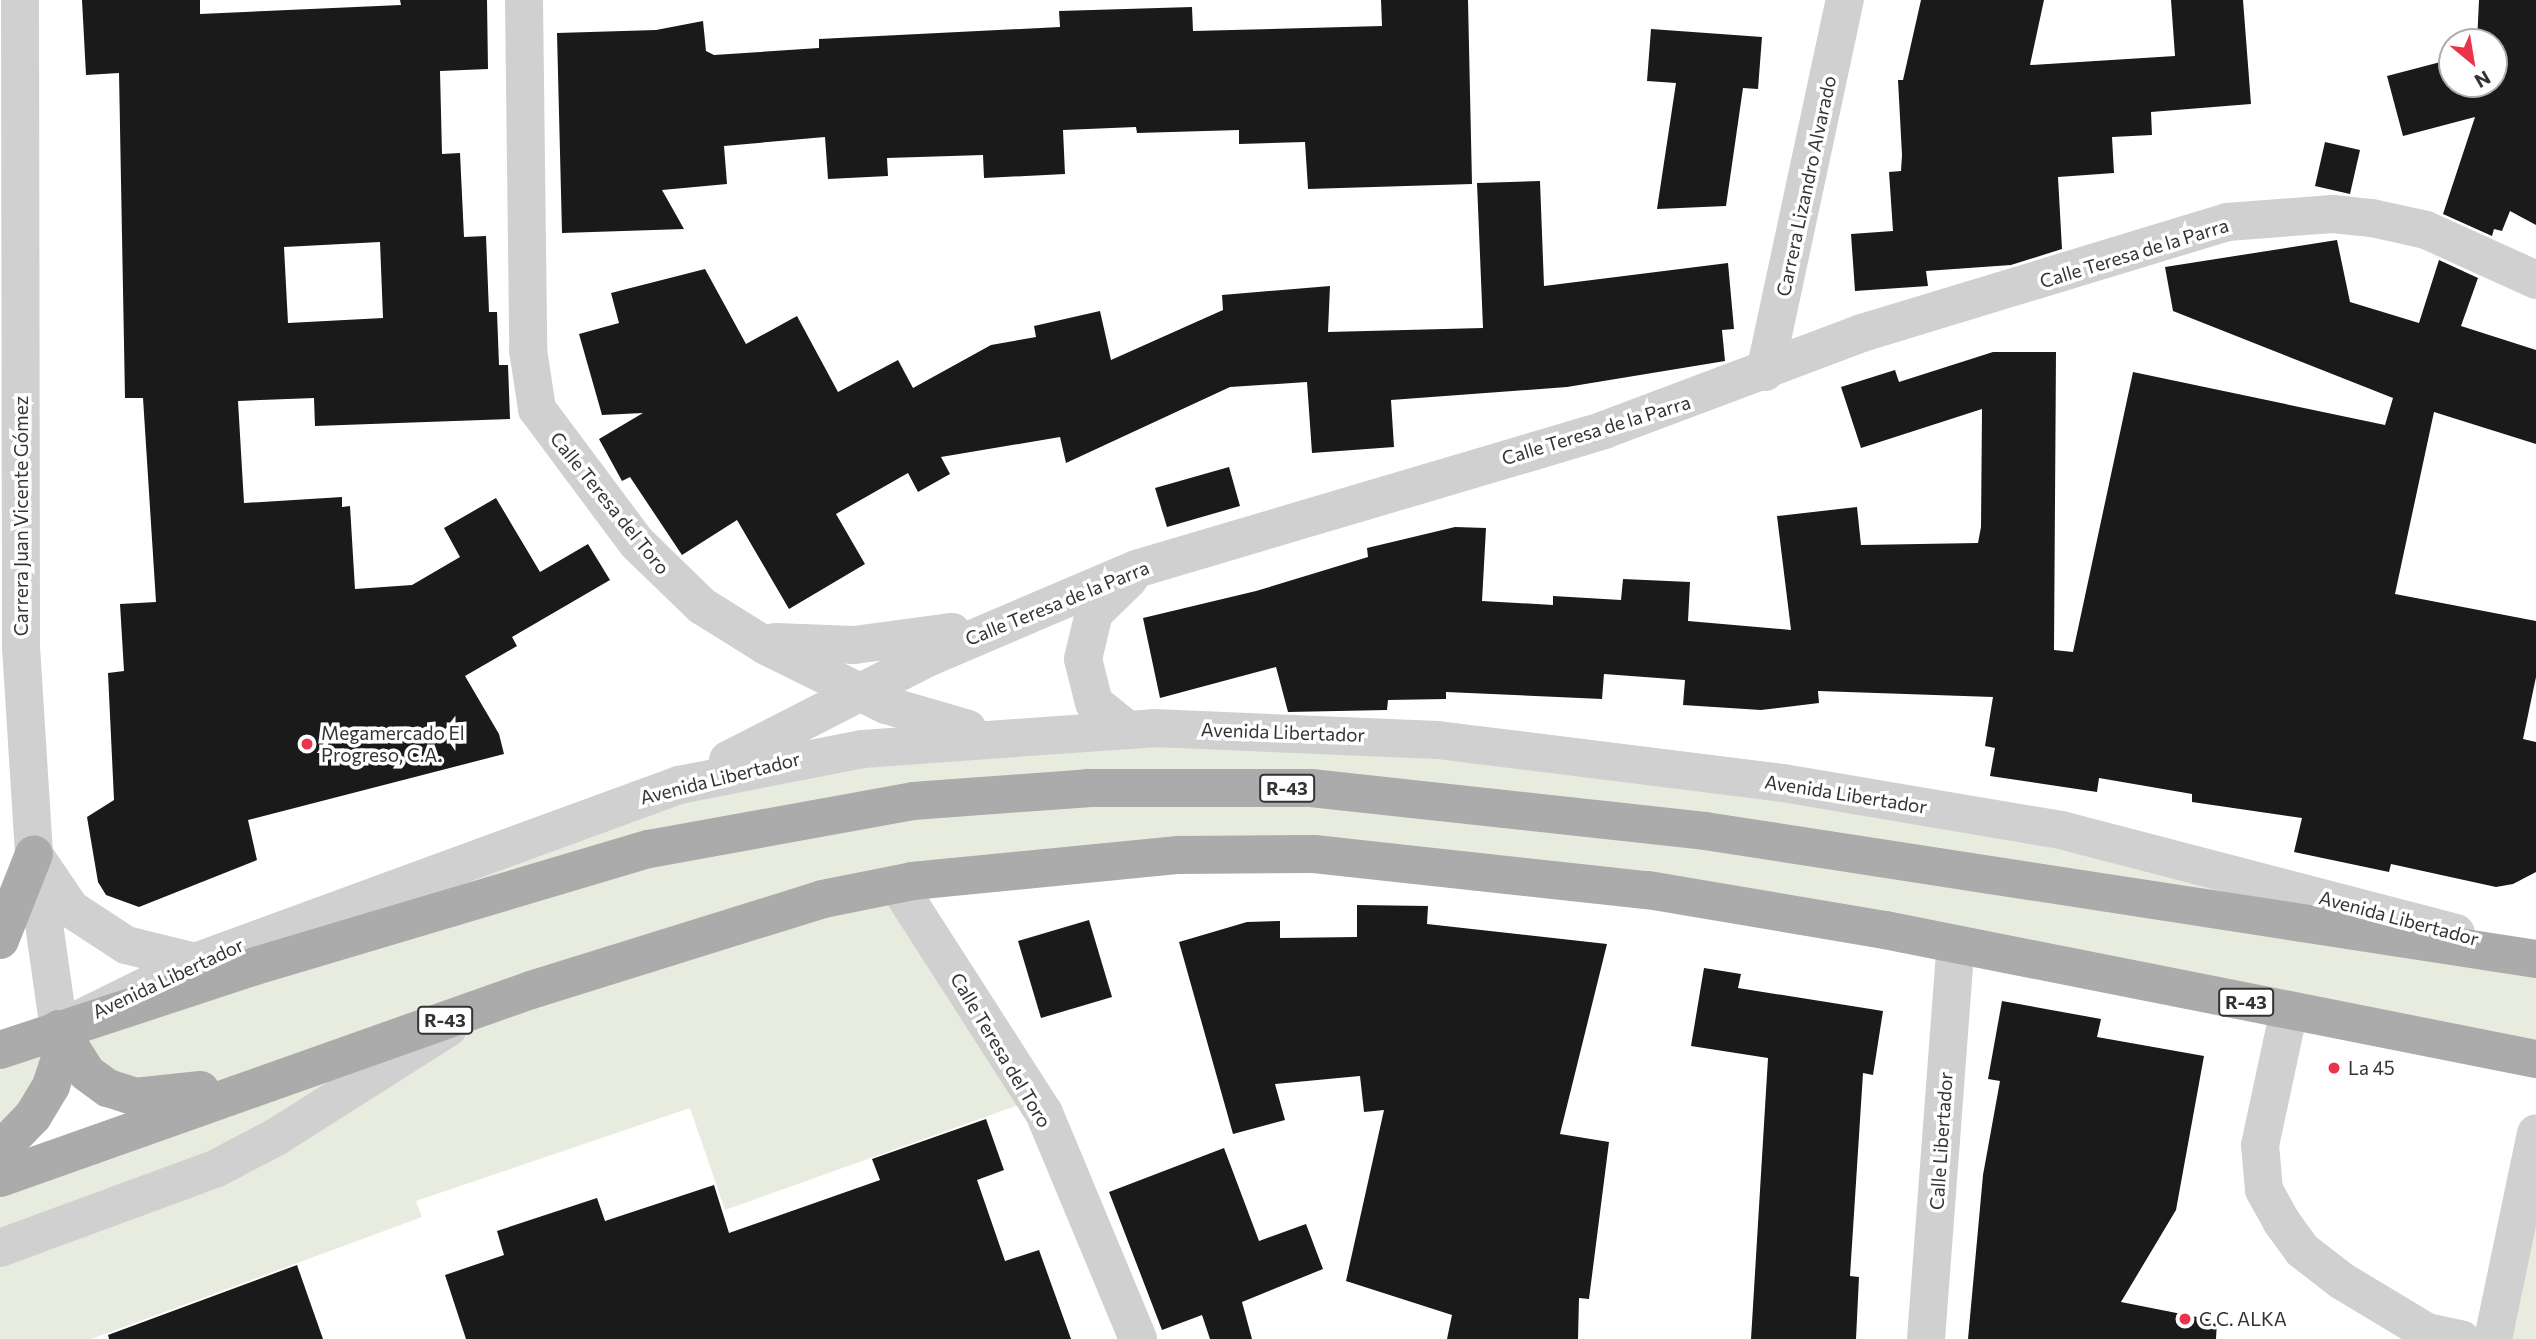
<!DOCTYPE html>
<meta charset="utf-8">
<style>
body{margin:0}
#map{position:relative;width:2536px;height:1339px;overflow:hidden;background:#fff;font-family:Commissioner,sans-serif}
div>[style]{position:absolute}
.green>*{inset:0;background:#e7ecdf}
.building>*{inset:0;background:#1a1a1a}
.minor>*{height:38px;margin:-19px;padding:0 19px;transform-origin:19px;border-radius:19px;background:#d0d0d0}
.major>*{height:38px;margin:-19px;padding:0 19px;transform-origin:19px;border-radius:19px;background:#ababab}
.dots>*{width:19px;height:19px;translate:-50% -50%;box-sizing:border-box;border:4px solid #fff;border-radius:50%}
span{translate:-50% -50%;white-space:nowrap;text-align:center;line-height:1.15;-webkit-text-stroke:7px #fff;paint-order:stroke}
.shield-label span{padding:2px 5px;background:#fff;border:2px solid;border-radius:5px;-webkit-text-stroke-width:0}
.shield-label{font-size:18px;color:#333;font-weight:700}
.street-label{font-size:19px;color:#333}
.poi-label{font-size:19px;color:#333}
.left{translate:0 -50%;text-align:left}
.north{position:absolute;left:2438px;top:28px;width:70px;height:70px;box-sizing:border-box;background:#fff;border:2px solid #adadad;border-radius:50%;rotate:150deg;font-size:19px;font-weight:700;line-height:28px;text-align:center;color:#333}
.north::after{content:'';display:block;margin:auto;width:24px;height:32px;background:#eb344b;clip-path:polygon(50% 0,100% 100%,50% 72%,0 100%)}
</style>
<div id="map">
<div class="green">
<div style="clip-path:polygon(1070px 733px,1783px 783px,2536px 955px,2536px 1059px,2216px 996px,1314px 854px,913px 881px,531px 990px,276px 1137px,0 1248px,0 1178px,311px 1067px,135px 1097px,72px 1054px,0 1150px,0 1050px,598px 811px)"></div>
<div style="clip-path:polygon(895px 887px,1033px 1100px,725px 1210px,690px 1108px,416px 1201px,422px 1217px,91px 1339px,0 1339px,0 1249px,218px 1170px,480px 1009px)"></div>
<div style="clip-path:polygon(2536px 1133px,2536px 1339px,2493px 1339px)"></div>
</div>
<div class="building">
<div style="clip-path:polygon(evenodd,82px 0,200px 0,200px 14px,401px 5px,400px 0,487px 0,488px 69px,440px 71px,442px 154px,460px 153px,464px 237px,486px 236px,489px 312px,497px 312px,499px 365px,508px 365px,510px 419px,315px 426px,314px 398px,238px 401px,244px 503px,342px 497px,342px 507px,350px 506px,355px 589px,412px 585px,460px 557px,444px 528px,496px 498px,540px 572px,588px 544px,610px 580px,512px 637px,517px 646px,465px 676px,499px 734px,504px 754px,248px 820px,257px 860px,139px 907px,106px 895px,98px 882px,87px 817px,114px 800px,108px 673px,124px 671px,120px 604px,156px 602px,143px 398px,125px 398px,119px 73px,86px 75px,82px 0,380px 242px,383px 318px,288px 323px,284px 247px,380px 242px)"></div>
<div style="clip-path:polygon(1381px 0,1468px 0,1472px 184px,1308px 189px,1305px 142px,1239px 144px,1239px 130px,1137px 133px,1136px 127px,1063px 130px,1065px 174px,984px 178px,983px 155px,887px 158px,888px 176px,828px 179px,825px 137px,724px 146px,727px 184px,662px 190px,684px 229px,562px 233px,557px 33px,656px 30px,703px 21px,706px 51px,714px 55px,819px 48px,819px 39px,1060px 27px,1059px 11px,1192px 7px,1193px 31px,1382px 26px)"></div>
<div style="clip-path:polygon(1921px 0,2044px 0,2030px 65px,2175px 56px,2171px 0,2243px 0,2251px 104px,2151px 112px,2152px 135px,2112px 137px,2114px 173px,2058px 177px,2062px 249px,2011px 265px,1926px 271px,1928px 286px,1855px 291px,1851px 234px,1893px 231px,1889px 172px,1901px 171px,1902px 155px,1898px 80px,1903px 80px)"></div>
<div style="clip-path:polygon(2479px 0,2536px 0,2536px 225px,2510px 211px,2502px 231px,2494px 229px,2492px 236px,2443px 214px,2475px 117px,2403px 136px,2387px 76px,2452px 59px,2452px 84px,2494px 84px,2494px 42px,2477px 42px)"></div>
<div style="clip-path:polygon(1651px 29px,1762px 37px,1758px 89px,1743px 88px,1726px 206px,1657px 209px,1676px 83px,1647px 81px)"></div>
<div style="clip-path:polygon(2325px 142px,2360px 150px,2350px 194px,2315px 186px)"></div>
<div style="clip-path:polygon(1540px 181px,1544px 286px,1728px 263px,1734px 329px,1722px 330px,1725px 361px,1567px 387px,1391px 400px,1394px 447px,1312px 453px,1307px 382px,1230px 387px,1066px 463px,1060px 437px,941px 457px,950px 474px,918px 492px,908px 473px,836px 514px,865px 564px,789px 609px,737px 520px,682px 555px,630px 477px,622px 481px,599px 439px,643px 413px,602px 415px,579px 334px,619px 323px,611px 293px,705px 269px,746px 344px,797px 316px,838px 392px,898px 360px,913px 388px,991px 345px,1036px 337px,1034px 326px,1100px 311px,1111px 360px,1223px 310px,1222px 295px,1330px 286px,1328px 332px,1483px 328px,1477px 183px)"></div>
<div style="clip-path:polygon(2337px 240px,2350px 302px,2419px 323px,2439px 260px,2478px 278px,2461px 326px,2536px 350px,2536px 444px,2434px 412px,2395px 594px,2536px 621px,2536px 677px,2523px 739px,2536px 742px,2536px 872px,2513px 884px,2496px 887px,2391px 864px,2389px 872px,2294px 852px,2302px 818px,2192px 802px,2192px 794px,2099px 778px,2097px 792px,1990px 776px,1995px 748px,1985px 746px,1993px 697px,1818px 691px,1819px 703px,1761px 710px,1683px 705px,1685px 680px,1604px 674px,1602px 699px,1446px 692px,1446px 699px,1388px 700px,1387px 710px,1288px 712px,1276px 667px,1160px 698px,1143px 618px,1256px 591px,1368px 557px,1367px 548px,1455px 527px,1486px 528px,1482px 601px,1553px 605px,1553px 596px,1621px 600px,1623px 579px,1690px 582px,1688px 621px,1791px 630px,1777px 516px,1857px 507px,1861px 545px,1978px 543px,1981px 527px,1982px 409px,1861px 448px,1841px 387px,1895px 370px,1899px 382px,1993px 352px,2056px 352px,2054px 650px,2073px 652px,2133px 372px,2385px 425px,2393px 398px,2173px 311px,2165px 267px)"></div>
<div style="clip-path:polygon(1229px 467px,1240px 506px,1167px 527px,1155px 488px)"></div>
<div style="clip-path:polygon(1357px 905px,1428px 906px,1427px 924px,1607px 944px,1560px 1134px,1609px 1142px,1589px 1299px,1579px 1298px,1578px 1339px,1447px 1339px,1452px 1315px,1346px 1281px,1384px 1110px,1364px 1112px,1360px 1076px,1275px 1084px,1285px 1120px,1233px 1134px,1179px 942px,1247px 922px,1280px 921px,1280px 938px,1357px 937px)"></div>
<div style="clip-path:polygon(1089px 920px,1112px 997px,1041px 1018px,1018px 941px)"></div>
<div style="clip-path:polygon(1704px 968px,1741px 974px,1738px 988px,1883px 1011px,1873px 1075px,1863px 1073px,1850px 1276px,1859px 1277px,1856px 1339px,1751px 1339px,1768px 1058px,1691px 1046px)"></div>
<div style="clip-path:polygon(2002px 1001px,2101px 1019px,2097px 1037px,2204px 1056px,2176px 1210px,2121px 1302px,2217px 1321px,2216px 1339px,1968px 1339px,1983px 1175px,2000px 1081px,1988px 1079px)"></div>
<div style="clip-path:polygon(986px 1119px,1004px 1170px,977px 1180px,1005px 1261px,1039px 1250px,1071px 1339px,466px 1339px,445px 1275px,504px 1255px,497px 1231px,597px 1198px,605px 1221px,714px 1185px,729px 1233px,880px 1180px,872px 1159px)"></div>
<div style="clip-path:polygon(1224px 1148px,1259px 1241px,1306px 1224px,1323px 1269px,1242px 1302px,1252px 1339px,1210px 1339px,1202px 1315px,1162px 1330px,1109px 1192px)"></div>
<div style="clip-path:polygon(297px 1265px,323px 1339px,109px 1339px,108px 1335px)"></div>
</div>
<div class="minor">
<div style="left:20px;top:0;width:647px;rotate:89.91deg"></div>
<div style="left:21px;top:647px;width:207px;rotate:86.4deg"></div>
<div style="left:34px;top:854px;width:177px;rotate:81.9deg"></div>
<div style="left:59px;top:1029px;width:152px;rotate:-26.2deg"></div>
<div style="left:195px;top:962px;width:515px;rotate:-20.09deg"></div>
<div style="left:679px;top:785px;width:187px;rotate:-11.1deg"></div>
<div style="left:863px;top:749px;width:291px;rotate:-4.1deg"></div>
<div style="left:1153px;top:728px;width:285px;rotate:2.4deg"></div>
<div style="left:1438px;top:740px;width:348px;rotate:7.1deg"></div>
<div style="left:1783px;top:783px;width:282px;rotate:9.6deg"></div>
<div style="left:2061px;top:830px;width:408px;rotate:14.6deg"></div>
<div style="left:524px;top:0;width:350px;rotate:89.3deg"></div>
<div style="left:528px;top:350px;width:60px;rotate:81.3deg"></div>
<div style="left:537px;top:409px;width:167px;rotate:53.3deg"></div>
<div style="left:637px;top:543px;width:91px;rotate:44.1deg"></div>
<div style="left:702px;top:606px;width:75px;rotate:32deg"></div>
<div style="left:766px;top:646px;width:134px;rotate:26.2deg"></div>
<div style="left:886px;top:705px;width:85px;rotate:16.3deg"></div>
<div style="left:1765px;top:372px;width:381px;rotate:-77.9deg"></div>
<div style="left:775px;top:642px;width:79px;rotate:2.2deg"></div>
<div style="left:854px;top:645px;width:99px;rotate:-7.6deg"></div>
<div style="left:1128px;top:730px;width:43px;rotate:-141.5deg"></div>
<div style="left:1094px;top:703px;width:45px;rotate:-104deg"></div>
<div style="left:1083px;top:659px;width:47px;rotate:-76.6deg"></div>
<div style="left:1094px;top:613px;width:49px;rotate:-44.2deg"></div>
<div style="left:728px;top:760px;width:221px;rotate:-27.1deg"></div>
<div style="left:925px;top:659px;width:229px;rotate:-23.1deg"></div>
<div style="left:1136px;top:569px;width:488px;rotate:-16.5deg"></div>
<div style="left:1604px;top:430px;width:276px;rotate:-20.6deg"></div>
<div style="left:1862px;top:333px;width:382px;rotate:-16.9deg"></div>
<div style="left:2227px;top:222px;width:106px;rotate:-4.3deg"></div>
<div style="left:2333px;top:214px;width:39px;rotate:6deg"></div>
<div style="left:2372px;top:218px;width:55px;rotate:12.5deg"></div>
<div style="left:2426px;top:230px;width:121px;rotate:24.4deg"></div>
<div style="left:37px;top:859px;width:60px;rotate:55.8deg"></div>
<div style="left:71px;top:909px;width:66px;rotate:33.2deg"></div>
<div style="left:126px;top:945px;width:71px;rotate:13.8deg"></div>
<div style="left:897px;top:884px;width:272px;rotate:57.3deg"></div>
<div style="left:1044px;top:1113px;width:245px;rotate:67.4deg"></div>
<div style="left:2289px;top:1010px;width:138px;rotate:102.1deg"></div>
<div style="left:2260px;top:1145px;width:45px;rotate:84.9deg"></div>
<div style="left:2264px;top:1190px;width:35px;rotate:61deg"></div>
<div style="left:2281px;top:1221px;width:36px;rotate:54deg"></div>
<div style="left:2302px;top:1250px;width:51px;rotate:37.8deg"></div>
<div style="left:2342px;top:1281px;width:99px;rotate:31deg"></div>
<div style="left:2427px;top:1332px;width:35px;rotate:12deg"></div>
<div style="left:0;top:1248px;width:231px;rotate:-20.2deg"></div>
<div style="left:217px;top:1168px;width:67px;rotate:-27.7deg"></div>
<div style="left:276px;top:1137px;width:204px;rotate:-32.4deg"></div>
<div style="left:1926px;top:1339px;width:396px;rotate:-85.7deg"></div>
<div style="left:2493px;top:1339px;width:210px;rotate:-78.2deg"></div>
</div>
<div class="major">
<div style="left:0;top:940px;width:92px;rotate:-68.4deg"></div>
<div style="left:59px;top:1029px;width:52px;rotate:57.5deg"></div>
<div style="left:87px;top:1073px;width:26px;rotate:36deg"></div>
<div style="left:108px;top:1088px;width:28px;rotate:18deg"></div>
<div style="left:135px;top:1097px;width:66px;rotate:-6.1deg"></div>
<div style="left:0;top:1050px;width:265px;rotate:-18.2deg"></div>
<div style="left:252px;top:967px;width:414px;rotate:-16.6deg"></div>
<div style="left:649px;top:849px;width:268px;rotate:-10.3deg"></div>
<div style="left:913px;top:801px;width:175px;rotate:-4.2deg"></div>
<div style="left:1088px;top:788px;width:223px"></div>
<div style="left:1311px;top:788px;width:396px;rotate:6.2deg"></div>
<div style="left:1705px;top:831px;width:841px;rotate:8.76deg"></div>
<div style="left:0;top:1150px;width:47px;rotate:-45.9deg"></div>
<div style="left:33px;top:1116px;width:35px;rotate:-59deg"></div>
<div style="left:51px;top:1086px;width:28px;rotate:-72deg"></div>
<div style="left:60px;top:1059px;width:30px;rotate:-92deg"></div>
<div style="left:0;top:1178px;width:563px;rotate:-19.5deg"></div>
<div style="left:531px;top:990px;width:306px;rotate:-17.3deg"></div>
<div style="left:823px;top:899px;width:91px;rotate:-11.4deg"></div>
<div style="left:912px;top:881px;width:268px;rotate:-5.6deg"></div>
<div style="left:1179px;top:855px;width:135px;rotate:-0.4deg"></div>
<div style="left:1314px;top:854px;width:336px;rotate:6.2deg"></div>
<div style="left:1648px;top:890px;width:240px;rotate:9.6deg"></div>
<div style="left:1885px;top:930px;width:664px;rotate:11.21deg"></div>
</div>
<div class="dots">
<div style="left:307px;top:744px;background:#eb344b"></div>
<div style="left:2334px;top:1068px;background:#eb344b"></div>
<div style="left:2185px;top:1319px;background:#eb344b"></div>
</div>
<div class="shield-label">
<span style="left:1287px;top:788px">R-43</span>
<span style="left:2246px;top:1002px">R-43</span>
<span style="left:445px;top:1020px">R-43</span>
</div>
<div class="street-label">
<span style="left:1806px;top:186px;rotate:-78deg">Carrera Lizandro Alvarado</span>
<span style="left:2134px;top:253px;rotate:-17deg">Calle Teresa de la Parra</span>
<span style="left:1596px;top:430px;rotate:-17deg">Calle Teresa de la Parra</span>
<span style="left:610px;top:503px;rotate:51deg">Calle Teresa del Toro</span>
<span style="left:21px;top:516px;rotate:-90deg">Carrera Juan Vicente Gómez</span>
<span style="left:1057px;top:603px;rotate:-22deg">Calle Teresa de la Parra</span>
<span style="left:1283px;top:732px;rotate:2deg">Avenida Libertador</span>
<span style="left:720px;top:778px;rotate:-14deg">Avenida Libertador</span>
<span style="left:1846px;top:794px;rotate:9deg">Avenida Libertador</span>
<span style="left:2399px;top:918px;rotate:15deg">Avenida Libertador</span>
<span style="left:168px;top:978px;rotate:-25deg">Avenida Libertador</span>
<span style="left:1001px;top:1050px;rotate:59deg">Calle Teresa del Toro</span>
<span style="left:1941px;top:1141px;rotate:-86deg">Calle Libertador</span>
</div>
<div class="poi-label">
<span class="left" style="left:321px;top:744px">Megamercado El<br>Progreso, C.A.</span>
<span class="left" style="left:2348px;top:1068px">La 45</span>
<span class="left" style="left:2199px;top:1319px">C.C. ALKA</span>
</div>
<div class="north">N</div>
</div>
